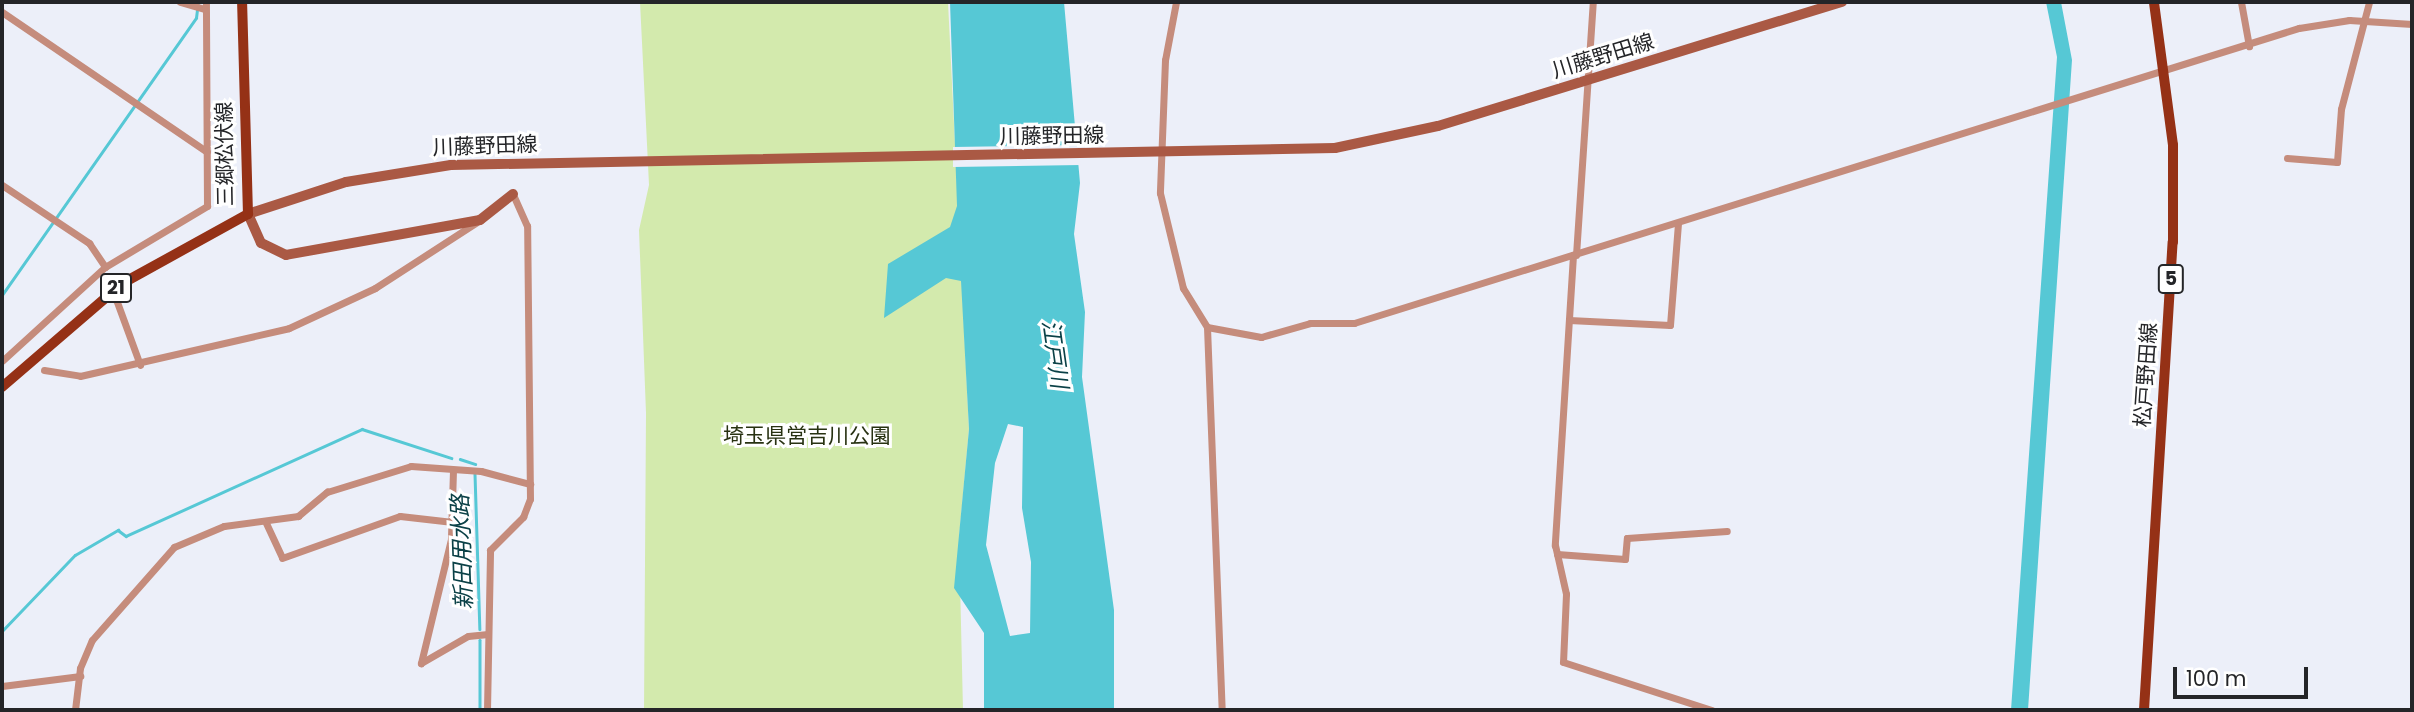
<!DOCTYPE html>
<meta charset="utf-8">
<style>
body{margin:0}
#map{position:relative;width:2414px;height:712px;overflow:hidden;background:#eceff9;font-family:Poppins,"Noto Sans JP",sans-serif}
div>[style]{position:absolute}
.green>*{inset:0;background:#d3eaad}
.water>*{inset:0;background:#56c8d5}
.pier>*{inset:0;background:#eceff9}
.stream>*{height:2.5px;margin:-1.25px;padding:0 1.25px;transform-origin:1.25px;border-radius:1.25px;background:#56c8d5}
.street-tunnel>*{height:7px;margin-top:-3.5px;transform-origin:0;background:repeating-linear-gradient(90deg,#c4c7cf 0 7px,transparent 0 10.5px)}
.street>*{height:7px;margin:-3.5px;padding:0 3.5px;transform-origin:3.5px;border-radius:3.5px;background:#c58c7c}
.secondary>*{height:10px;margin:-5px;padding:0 5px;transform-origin:5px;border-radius:5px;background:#aa5944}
.primary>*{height:10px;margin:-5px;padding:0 5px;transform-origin:5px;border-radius:5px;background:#953116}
span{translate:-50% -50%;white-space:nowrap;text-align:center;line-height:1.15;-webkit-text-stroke:6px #fff;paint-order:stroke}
.shield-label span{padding:2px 5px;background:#fff;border:2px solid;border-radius:5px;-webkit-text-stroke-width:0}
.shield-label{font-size:19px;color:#242528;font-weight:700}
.street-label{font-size:21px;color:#242528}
.park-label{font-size:21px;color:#283212}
.water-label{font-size:23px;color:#0b4147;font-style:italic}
.frame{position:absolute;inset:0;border:4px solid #242528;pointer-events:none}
.scale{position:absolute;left:2173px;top:667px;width:135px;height:32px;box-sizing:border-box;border:4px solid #242528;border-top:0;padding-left:9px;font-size:21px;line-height:24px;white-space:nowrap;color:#242528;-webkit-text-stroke:5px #fff;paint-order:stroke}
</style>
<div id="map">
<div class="green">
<div style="clip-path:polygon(640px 2px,948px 2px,969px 429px,959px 538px,963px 710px,644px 710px,646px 413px,639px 230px,649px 185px)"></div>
</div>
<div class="water">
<div style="clip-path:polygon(evenodd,950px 2px,1064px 2px,1080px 183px,1074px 234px,1085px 312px,1082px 377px,1114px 610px,1114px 710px,984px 710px,984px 633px,954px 588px,969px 429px,961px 281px,946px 278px,884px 318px,888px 264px,950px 227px,957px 206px,950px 2px,1008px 424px,1023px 427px,1022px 508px,1031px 562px,1030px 633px,1010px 636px,986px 545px,995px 463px,1008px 424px)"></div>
<div style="clip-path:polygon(2046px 2px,2061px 2px,2072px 60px,2028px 710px,2011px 710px,2057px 57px)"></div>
</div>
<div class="pier">
<div style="clip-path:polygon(1078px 145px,1081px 165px,953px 167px,953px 147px)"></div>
</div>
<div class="stream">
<div style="left:2px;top:295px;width:338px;rotate:-55deg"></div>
<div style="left:196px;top:18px;width:16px;rotate:-83deg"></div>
<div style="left:460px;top:459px;width:16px;rotate:18deg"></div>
<div style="left:475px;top:474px;width:155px;rotate:88.2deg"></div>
<div style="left:2px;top:631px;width:105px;rotate:-46.2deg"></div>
<div style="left:75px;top:555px;width:50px;rotate:-30.2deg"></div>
<div style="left:118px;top:530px;width:10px;rotate:37deg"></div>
<div style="left:126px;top:536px;width:259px;rotate:-24.4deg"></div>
<div style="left:362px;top:429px;width:94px;rotate:18deg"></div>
<div style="left:480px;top:640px;width:70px;rotate:90deg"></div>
</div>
<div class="street-tunnel">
<div style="left:106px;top:280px;width:25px;rotate:63deg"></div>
</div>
<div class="street">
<div style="left:180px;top:2px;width:26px;rotate:16deg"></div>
<div style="left:1176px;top:2px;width:59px;rotate:100.7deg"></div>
<div style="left:1165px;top:60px;width:133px;rotate:92.2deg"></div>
<div style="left:1160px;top:193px;width:98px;rotate:76.4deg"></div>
<div style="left:1183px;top:288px;width:46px;rotate:58.4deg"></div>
<div style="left:1207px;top:327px;width:383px;rotate:87.8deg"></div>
<div style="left:2241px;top:2px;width:45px;rotate:79.7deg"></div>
<div style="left:2px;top:12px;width:248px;rotate:34.3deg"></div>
<div style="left:2287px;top:158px;width:50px;rotate:4.6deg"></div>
<div style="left:2337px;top:162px;width:53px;rotate:-85.7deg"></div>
<div style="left:2341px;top:109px;width:111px;rotate:-75.3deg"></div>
<div style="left:2px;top:185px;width:105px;rotate:33.7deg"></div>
<div style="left:89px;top:243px;width:29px;rotate:56deg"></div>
<div style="left:1573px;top:255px;width:291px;rotate:93.6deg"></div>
<div style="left:1555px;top:545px;width:50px;rotate:77.3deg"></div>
<div style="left:1566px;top:594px;width:68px;rotate:92.5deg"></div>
<div style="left:1563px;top:662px;width:157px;rotate:17.9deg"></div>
<div style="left:1576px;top:255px;width:254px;rotate:-86.2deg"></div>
<div style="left:117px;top:302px;width:67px;rotate:69.9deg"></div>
<div style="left:1569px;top:320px;width:101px;rotate:2.8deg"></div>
<div style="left:1670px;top:325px;width:102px;rotate:-85.5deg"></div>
<div style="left:1207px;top:327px;width:55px;rotate:10.5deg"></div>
<div style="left:1261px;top:337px;width:51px;rotate:-15.9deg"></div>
<div style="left:1310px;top:323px;width:44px"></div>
<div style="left:1354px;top:323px;width:990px;rotate:-17.34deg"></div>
<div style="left:2299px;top:28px;width:51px;rotate:-9.1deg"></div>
<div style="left:2349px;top:20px;width:63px;rotate:3.6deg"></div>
<div style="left:2px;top:361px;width:139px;rotate:-42.4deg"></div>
<div style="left:105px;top:267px;width:119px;rotate:-30.9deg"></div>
<div style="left:207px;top:206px;width:204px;rotate:-90.3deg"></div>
<div style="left:44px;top:370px;width:36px;rotate:9deg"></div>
<div style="left:80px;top:376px;width:214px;rotate:-12.9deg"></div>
<div style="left:289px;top:328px;width:95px;rotate:-24.9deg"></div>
<div style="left:375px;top:288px;width:121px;rotate:-32.9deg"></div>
<div style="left:453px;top:470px;width:69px;rotate:91.7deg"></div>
<div style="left:451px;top:539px;width:128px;rotate:103.6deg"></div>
<div style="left:421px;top:663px;width:54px;rotate:-29.9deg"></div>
<div style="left:468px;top:636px;width:20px;rotate:-6deg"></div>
<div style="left:266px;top:523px;width:38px;rotate:65deg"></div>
<div style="left:282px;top:558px;width:125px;rotate:-19.6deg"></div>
<div style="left:400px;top:516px;width:53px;rotate:6.5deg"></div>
<div style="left:1557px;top:554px;width:68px;rotate:4.2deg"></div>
<div style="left:1625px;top:559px;width:21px;rotate:-85deg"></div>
<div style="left:1627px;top:538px;width:100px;rotate:-4deg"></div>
<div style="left:2px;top:686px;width:79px;rotate:-7.3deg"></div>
<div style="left:75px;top:710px;width:42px;rotate:-83.2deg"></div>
<div style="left:80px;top:668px;width:30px;rotate:-67deg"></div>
<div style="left:92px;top:640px;width:124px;rotate:-48.6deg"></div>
<div style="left:174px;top:547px;width:54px;rotate:-22.8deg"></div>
<div style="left:224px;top:526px;width:75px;rotate:-7.7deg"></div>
<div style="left:298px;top:516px;width:38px;rotate:-40deg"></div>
<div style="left:327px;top:492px;width:88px;rotate:-17.2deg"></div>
<div style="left:411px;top:466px;width:70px;rotate:4.1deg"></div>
<div style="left:481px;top:471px;width:51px;rotate:14.9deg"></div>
<div style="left:487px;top:710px;width:160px;rotate:-88.9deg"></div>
<div style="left:490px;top:550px;width:47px;rotate:-45deg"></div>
<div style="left:523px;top:517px;width:19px;rotate:-69deg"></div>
<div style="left:530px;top:499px;width:273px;rotate:-90.6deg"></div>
<div style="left:527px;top:226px;width:35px;rotate:-114deg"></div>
</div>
<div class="secondary">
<div style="left:513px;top:194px;width:42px;rotate:141.8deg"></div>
<div style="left:480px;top:220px;width:197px;rotate:169.8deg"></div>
<div style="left:286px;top:255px;width:28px;rotate:-154deg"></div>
<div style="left:261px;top:243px;width:32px;rotate:-114deg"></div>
<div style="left:248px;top:214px;width:103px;rotate:-18.1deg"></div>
<div style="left:346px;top:182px;width:106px;rotate:-9.2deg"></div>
<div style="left:451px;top:165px;width:884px;rotate:-1.1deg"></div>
<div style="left:1335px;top:148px;width:105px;rotate:-12.1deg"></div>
<div style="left:1438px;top:126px;width:423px;rotate:-17.1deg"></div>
</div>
<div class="primary">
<div style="left:2px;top:387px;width:160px;rotate:-40.7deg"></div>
<div style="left:123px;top:283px;width:143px;rotate:-28.9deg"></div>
<div style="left:248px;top:214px;width:212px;rotate:-91.6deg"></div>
<div style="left:2144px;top:710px;width:469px;rotate:-86.5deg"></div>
<div style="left:2173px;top:242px;width:97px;rotate:-90deg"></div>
<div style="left:2173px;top:145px;width:144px;rotate:-97.6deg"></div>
</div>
<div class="shield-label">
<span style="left:2171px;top:279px">5</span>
<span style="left:116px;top:288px">21</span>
</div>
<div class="street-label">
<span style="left:1603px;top:56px;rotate:-17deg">川藤野田線</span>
<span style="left:1052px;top:136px;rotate:-1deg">川藤野田線</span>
<span style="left:485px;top:146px;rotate:-2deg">川藤野田線</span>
<span style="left:225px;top:154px;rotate:-91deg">三郷松伏線</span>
<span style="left:2146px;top:375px;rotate:-86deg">松戸野田線</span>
</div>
<div class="park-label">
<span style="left:807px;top:436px">埼玉県営吉川公園</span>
</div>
<div class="water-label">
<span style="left:1055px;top:354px;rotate:82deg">江戸川</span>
<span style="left:462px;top:552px;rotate:-92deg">新田用水路</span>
</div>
<div class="frame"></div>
<div class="scale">100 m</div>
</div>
